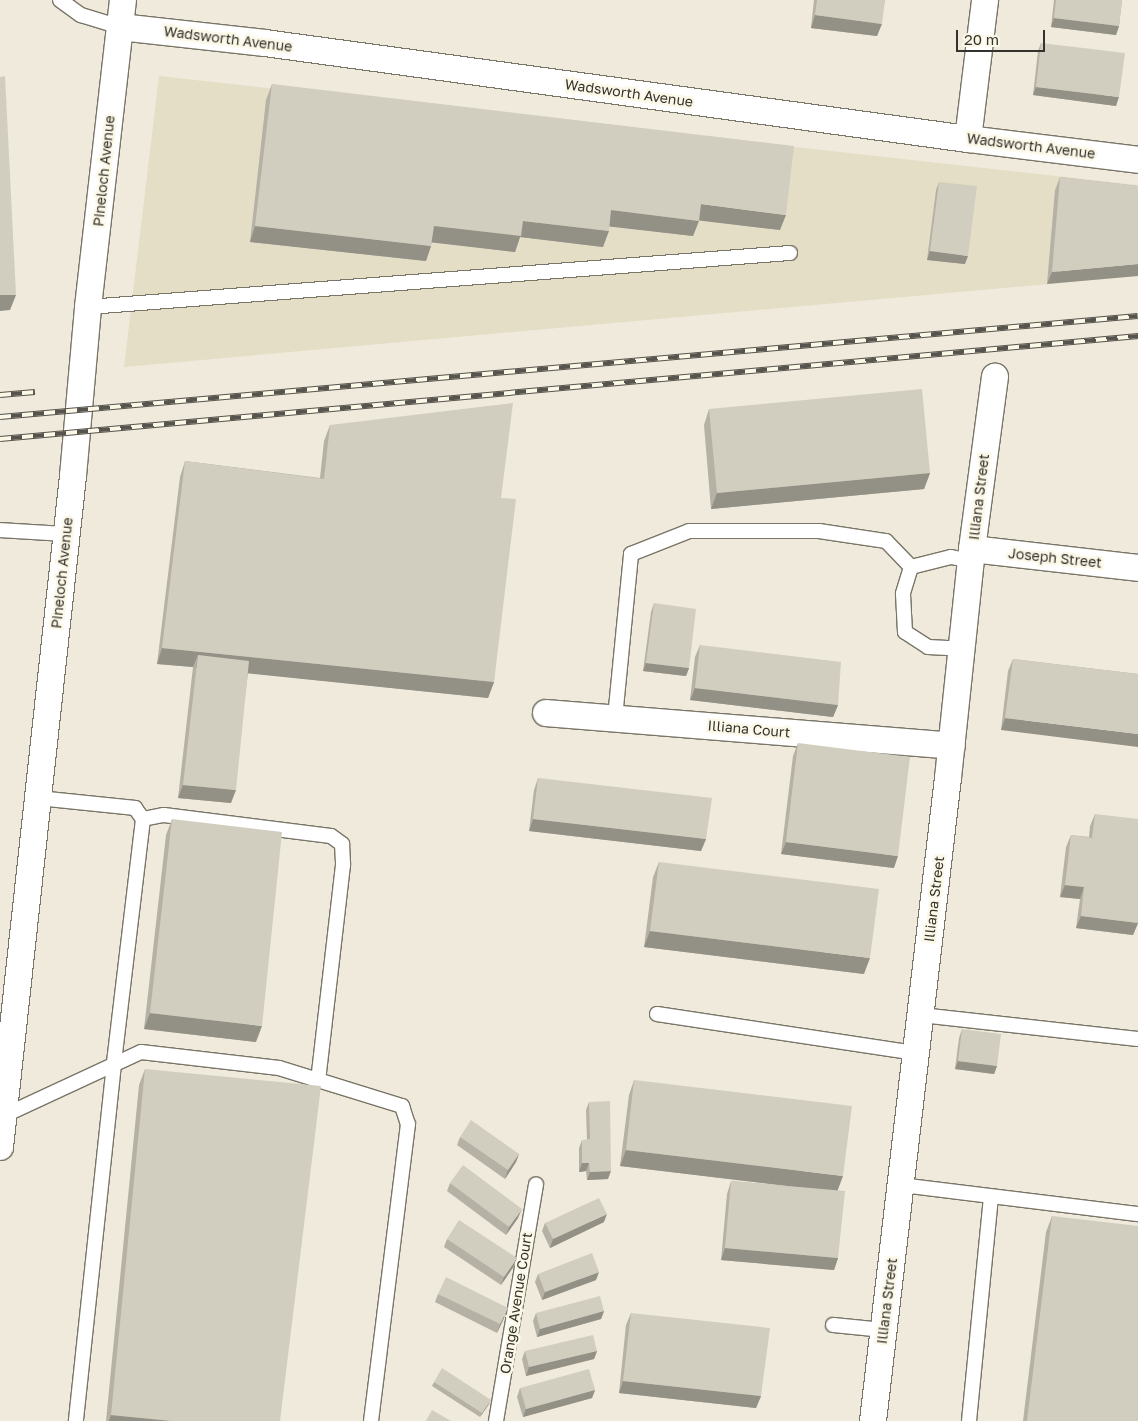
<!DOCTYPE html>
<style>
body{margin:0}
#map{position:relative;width:1138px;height:1421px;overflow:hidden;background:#efeadb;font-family:"Golos Text",sans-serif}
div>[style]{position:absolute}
.built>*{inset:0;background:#e5dec7}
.roads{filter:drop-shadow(1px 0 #797567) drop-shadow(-1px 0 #797567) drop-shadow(0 1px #797567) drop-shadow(0 -1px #797567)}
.lane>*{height:14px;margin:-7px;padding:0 7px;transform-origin:7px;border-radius:7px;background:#fff}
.street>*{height:26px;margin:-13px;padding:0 13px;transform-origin:13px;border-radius:13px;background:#fff}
.rail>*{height:5.5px;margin-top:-2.75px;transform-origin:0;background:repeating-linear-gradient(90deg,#fcf8e8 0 11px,#57544d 0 22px);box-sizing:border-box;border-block:1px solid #57544d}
.wall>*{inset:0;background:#b5b1a4}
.shaded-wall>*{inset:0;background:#939086}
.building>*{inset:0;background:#d2cebf}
span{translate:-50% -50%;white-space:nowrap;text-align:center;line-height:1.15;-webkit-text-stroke:5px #fcf8e8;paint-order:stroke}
.street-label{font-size:14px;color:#34322c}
.scale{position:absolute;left:956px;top:30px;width:89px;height:22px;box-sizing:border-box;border:2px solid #34322c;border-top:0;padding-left:6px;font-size:15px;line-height:18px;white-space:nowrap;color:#34322c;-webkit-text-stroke:4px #fcf8e8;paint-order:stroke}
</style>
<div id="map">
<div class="built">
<div style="clip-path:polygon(159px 76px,1138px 185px,1138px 276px,124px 367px)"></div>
</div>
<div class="roads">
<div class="lane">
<div style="left:60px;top:0;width:26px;rotate:36deg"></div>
<div style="left:81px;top:15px;width:41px;rotate:17.1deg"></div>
<div style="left:88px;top:307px;width:704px;rotate:-4.4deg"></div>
<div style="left:0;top:530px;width:66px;rotate:3.5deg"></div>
<div style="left:911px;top:567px;width:28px;rotate:107deg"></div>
<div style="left:903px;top:594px;width:38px;rotate:87deg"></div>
<div style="left:905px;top:632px;width:27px;rotate:33deg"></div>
<div style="left:928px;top:647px;width:34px;rotate:3deg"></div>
<div style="left:911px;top:567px;width:41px;rotate:-14deg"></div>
<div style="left:951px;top:557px;width:20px;rotate:11deg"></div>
<div style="left:615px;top:718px;width:165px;rotate:-84.4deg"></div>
<div style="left:631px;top:554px;width:62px;rotate:-21.6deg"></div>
<div style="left:689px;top:531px;width:130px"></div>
<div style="left:819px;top:531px;width:68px;rotate:8.5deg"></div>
<div style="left:886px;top:541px;width:36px;rotate:46deg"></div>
<div style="left:38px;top:798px;width:98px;rotate:5.9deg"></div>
<div style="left:135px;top:808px;width:14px;rotate:54deg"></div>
<div style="left:143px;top:819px;width:247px;rotate:96.8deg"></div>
<div style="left:114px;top:1064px;width:359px;rotate:96.1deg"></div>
<div style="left:143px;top:819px;width:21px;rotate:-11deg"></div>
<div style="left:164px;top:815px;width:168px;rotate:7.2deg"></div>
<div style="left:331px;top:836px;width:14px;rotate:36deg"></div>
<div style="left:342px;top:844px;width:21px;rotate:87deg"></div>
<div style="left:343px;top:865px;width:216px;rotate:96.6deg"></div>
<div style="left:657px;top:1014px;width:262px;rotate:8.6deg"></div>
<div style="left:921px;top:1015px;width:218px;rotate:6.3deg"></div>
<div style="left:3px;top:1116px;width:152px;rotate:-24.9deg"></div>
<div style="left:141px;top:1052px;width:139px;rotate:6.6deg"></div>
<div style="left:279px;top:1068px;width:129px;rotate:17.2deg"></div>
<div style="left:402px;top:1106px;width:19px;rotate:72deg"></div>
<div style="left:408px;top:1124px;width:299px;rotate:97.1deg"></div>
<div style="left:901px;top:1185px;width:239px;rotate:7deg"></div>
<div style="left:833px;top:1325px;width:51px;rotate:5.6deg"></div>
<div style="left:496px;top:1421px;width:240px;rotate:-80.4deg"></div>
<div style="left:969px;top:1421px;width:225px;rotate:-84.4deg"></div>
</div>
<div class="street">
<div style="left:120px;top:27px;width:146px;rotate:6.3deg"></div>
<div style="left:265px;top:43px;width:710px;rotate:7.78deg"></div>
<div style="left:968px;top:139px;width:171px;rotate:7deg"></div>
<div style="left:968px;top:139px;width:140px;rotate:-83deg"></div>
<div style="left:972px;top:549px;width:167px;rotate:6.5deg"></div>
<div style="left:546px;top:713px;width:407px;rotate:4.6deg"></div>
<div style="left:0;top:1147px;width:675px;rotate:-83.79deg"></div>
<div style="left:73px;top:476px;width:170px;rotate:-84.9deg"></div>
<div style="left:88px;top:307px;width:309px;rotate:-83.5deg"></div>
<div style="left:873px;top:1421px;width:647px;rotate:-83.35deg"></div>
<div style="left:948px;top:778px;width:230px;rotate:-84deg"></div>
<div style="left:972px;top:549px;width:174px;rotate:-82.4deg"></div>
</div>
</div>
<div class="rail">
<div style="left:0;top:395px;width:35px;rotate:-5deg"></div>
<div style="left:0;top:417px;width:1142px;rotate:-5.07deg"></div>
<div style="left:0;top:439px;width:1143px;rotate:-5.17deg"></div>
</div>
<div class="wall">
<div style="clip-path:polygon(814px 0,885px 0,877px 36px,811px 28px)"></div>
<div style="clip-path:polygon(1054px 0,1122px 0,1119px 26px,1116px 35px,1051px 27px)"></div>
<div style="clip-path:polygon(1041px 43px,1116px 106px,1033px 95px,1038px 51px)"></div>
<div style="clip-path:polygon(272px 84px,780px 230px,699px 220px,693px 236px,609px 226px,603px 247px,520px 237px,515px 252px,432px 242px,426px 261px,250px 242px,266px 100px)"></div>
<div style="clip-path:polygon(1060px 177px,1138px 186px,1047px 284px,1055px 190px)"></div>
<div style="clip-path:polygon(939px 182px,965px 264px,927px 260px,936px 190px)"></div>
<div style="clip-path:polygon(709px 409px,930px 473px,924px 489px,711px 509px,704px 425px)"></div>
<div style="clip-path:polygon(330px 425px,501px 498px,494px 682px,488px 698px,248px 673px,231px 803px,178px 798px,193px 667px,157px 664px,180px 477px,185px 461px,320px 478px,324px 441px)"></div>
<div style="clip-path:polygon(654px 603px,689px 668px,686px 676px,643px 671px,651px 612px)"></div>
<div style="clip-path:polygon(700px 645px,838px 705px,833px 717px,690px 700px,695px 657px)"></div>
<div style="clip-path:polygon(1013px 659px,1138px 674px,1001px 730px,1008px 671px)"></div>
<div style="clip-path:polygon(798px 743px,894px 868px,781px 854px,793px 756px)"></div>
<div style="clip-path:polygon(538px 778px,706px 839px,701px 851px,529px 831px,534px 790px)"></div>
<div style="clip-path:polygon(1095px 814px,1138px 923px,1133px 935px,1076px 928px,1080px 899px,1060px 897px,1066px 847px,1071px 835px,1089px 837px,1090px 826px)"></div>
<div style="clip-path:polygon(172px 819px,256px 1042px,144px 1029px,166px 835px)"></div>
<div style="clip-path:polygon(659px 862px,864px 974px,644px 947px,653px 877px)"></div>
<div style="clip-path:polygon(962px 1029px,997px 1066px,994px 1074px,955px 1069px,959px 1038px)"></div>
<div style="clip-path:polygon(145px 1069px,280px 1421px,106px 1421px,139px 1085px)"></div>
<div style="clip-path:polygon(634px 1080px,838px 1190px,838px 1258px,834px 1270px,721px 1260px,727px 1194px,731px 1181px,799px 1187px,620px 1166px,629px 1095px)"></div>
<div style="clip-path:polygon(589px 1102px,608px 1179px,587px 1180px,586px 1171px,579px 1172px,579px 1148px,582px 1140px,587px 1140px,586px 1110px)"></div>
<div style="clip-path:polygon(460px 1137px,519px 1154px,516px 1162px,505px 1179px,457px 1145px)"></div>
<div style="clip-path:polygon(450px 1183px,518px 1218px,506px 1235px,447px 1191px)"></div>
<div style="clip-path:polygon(1052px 1216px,1138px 1421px,1023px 1421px,1046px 1232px)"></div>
<div style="clip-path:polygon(604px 1222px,550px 1248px,542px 1231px,545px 1223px)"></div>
<div style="clip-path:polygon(447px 1239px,514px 1266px,501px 1285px,444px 1247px)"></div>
<div style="clip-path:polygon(538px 1274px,596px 1280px,542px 1300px,535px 1282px)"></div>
<div style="clip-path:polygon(438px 1294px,505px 1316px,497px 1333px,435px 1302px)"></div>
<div style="clip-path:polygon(604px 1311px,601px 1319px,537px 1337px,533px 1321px,536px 1313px)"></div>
<div style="clip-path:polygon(631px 1313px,761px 1396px,756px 1408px,619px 1393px,626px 1325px)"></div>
<div style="clip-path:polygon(525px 1351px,597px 1351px,594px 1359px,526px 1376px,522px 1359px)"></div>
<div style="clip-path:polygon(434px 1382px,489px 1404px,480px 1417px,432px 1386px)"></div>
<div style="clip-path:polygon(520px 1388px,595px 1390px,592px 1398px,523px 1417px,517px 1397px)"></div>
</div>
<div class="shaded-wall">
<div style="clip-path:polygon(815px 15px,882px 24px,877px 36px,811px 28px)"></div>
<div style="clip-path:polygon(1054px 18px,1119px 26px,1116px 35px,1051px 27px)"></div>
<div style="clip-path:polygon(1036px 87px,1119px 97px,1116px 106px,1033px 95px)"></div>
<div style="clip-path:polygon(701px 204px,786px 215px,780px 230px,695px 220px)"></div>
<div style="clip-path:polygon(611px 210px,699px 221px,693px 236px,605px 226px)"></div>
<div style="clip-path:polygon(523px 221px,609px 231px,603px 247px,520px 237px,515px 252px,428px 242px,434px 226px)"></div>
<div style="clip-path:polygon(255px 226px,431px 246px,426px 261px,250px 242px)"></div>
<div style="clip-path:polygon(930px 251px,968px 256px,965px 264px,927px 260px)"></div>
<div style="clip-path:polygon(1138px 264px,1138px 276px,1047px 284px,1052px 272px)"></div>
<div style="clip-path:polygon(0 295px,16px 295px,10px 310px,0 311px)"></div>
<div style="clip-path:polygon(930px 473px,924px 489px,711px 509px,717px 493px)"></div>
<div style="clip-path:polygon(162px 648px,494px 682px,488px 698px,196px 668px,198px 655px,193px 667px,157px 664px)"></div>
<div style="clip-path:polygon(646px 663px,689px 668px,686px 676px,643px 671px)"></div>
<div style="clip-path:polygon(695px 688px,838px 705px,833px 717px,690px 700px)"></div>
<div style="clip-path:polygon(1005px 718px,1138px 734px,1138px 747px,1001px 730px)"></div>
<div style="clip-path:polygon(183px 785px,236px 790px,231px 803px,178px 798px)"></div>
<div style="clip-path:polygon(533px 819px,706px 839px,701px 851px,529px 831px)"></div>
<div style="clip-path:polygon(786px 842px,898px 856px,894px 868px,781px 854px)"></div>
<div style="clip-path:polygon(1065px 885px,1084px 887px,1080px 899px,1060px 897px)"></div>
<div style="clip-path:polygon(1081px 916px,1138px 923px,1133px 935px,1076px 928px)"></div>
<div style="clip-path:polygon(650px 931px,870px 958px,864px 974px,644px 947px)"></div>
<div style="clip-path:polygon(150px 1013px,262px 1026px,256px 1042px,144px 1029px)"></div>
<div style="clip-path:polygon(958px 1061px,997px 1066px,994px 1074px,955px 1069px)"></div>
<div style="clip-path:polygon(626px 1150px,843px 1176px,837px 1192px,620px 1166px)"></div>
<div style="clip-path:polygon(519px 1154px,516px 1162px,505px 1179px,508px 1170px)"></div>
<div style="clip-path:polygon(582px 1163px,589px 1163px,586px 1171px,579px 1172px)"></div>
<div style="clip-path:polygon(611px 1171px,608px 1179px,587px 1180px,590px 1172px)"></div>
<div style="clip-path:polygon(522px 1209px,518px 1218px,506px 1235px,509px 1227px)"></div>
<div style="clip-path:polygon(607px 1214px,604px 1222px,550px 1248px,553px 1239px)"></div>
<div style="clip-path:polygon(725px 1248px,838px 1258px,834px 1270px,721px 1260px)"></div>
<div style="clip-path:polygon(517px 1258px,514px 1266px,501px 1285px,504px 1277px)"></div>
<div style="clip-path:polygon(599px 1272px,596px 1280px,542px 1300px,545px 1292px)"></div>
<div style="clip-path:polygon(508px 1308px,505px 1316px,497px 1333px,500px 1324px)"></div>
<div style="clip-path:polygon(604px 1311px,601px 1319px,537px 1337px,540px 1329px)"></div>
<div style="clip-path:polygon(597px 1351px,594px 1359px,526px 1376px,529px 1367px)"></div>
<div style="clip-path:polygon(623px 1381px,761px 1396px,756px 1408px,619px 1393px)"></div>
<div style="clip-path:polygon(595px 1390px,592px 1398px,523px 1417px,526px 1409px)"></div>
<div style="clip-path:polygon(491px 1400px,489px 1404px,480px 1417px,482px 1413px)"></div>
<div style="clip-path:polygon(111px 1415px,172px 1421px,109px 1421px)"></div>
</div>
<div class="building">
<div style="clip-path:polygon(817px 0,885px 0,882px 24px,815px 15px)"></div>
<div style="clip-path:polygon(1056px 0,1122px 0,1119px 26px,1054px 18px)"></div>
<div style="clip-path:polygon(1041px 43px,1125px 53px,1119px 97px,1036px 87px)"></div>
<div style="clip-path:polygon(5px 76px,16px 295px,0 295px,0 77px)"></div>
<div style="clip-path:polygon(272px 84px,794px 146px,786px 215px,701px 204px,699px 221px,611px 210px,609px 231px,523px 221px,521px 236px,434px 226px,431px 246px,255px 226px)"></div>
<div style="clip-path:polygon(1060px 177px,1138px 186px,1138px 264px,1052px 272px)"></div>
<div style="clip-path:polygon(939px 182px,977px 186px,968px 256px,930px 251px)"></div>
<div style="clip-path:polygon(922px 389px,930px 473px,717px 493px,709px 409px)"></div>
<div style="clip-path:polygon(513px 403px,501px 498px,516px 499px,494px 682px,162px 648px,185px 461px,324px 479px,330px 425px)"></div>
<div style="clip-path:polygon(654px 603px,696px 609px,689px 668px,646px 663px)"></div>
<div style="clip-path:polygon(700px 645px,841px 662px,838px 705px,695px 688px)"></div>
<div style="clip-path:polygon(198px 655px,249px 661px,236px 790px,183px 785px)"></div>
<div style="clip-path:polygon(1013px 659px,1138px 674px,1138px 734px,1005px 718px)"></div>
<div style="clip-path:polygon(798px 743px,910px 757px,898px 856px,786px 842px)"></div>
<div style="clip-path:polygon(538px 778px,712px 798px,706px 839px,533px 819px)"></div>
<div style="clip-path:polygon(1095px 814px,1138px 819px,1138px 923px,1081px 916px,1084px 887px,1065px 885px,1071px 835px,1092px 838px)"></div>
<div style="clip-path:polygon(172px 819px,282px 832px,262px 1026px,150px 1013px)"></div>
<div style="clip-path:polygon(659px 862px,879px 889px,870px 958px,650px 931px)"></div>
<div style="clip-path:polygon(962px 1029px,1001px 1034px,997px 1066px,958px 1061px)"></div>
<div style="clip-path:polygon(145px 1069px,321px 1086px,280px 1421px,172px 1421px,111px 1415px)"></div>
<div style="clip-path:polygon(634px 1080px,852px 1106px,843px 1176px,626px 1150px)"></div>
<div style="clip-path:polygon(610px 1101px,611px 1171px,590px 1172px,589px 1163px,582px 1163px,582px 1140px,590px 1139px,589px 1102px)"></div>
<div style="clip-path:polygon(471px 1120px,519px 1154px,508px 1170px,460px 1137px)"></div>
<div style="clip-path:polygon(463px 1165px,522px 1209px,509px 1227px,450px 1183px)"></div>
<div style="clip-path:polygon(731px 1181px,845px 1191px,838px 1258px,725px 1248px)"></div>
<div style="clip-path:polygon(599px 1198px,607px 1214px,553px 1239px,545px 1223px)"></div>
<div style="clip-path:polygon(1052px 1216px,1138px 1226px,1138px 1421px,1027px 1421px)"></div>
<div style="clip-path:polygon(459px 1220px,517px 1258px,504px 1277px,447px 1239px)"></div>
<div style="clip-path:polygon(592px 1253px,599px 1272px,545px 1292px,538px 1274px)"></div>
<div style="clip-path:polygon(446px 1277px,508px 1308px,500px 1324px,438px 1294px)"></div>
<div style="clip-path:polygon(600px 1296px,604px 1311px,540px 1329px,536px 1313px)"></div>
<div style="clip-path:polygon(631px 1313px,770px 1328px,761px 1396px,623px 1381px)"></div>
<div style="clip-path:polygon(593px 1335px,597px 1351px,529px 1367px,525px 1351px)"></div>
<div style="clip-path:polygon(442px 1368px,491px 1400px,482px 1413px,434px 1382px)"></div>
<div style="clip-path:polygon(589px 1369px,595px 1390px,526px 1409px,520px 1388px)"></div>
<div style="clip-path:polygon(432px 1410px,451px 1421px,426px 1421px)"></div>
</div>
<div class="street-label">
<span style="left:228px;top:39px;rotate:7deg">Wadsworth Avenue</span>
<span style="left:629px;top:93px;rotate:8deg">Wadsworth Avenue</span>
<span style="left:1031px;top:146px;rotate:7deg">Wadsworth Avenue</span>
<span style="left:104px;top:171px;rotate:-84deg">Pineloch Avenue</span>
<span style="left:979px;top:497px;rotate:-83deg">Illiana Street</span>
<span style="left:1055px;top:558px;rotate:6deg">Joseph Street</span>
<span style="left:62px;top:573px;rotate:-84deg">Pineloch Avenue</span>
<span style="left:749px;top:729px;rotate:5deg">Illiana Court</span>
<span style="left:934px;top:899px;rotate:-83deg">Illiana Street</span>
<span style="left:887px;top:1301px;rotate:-83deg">Illiana Street</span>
<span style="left:516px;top:1303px;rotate:-81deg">Orange Avenue Court</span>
</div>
<div class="scale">20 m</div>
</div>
